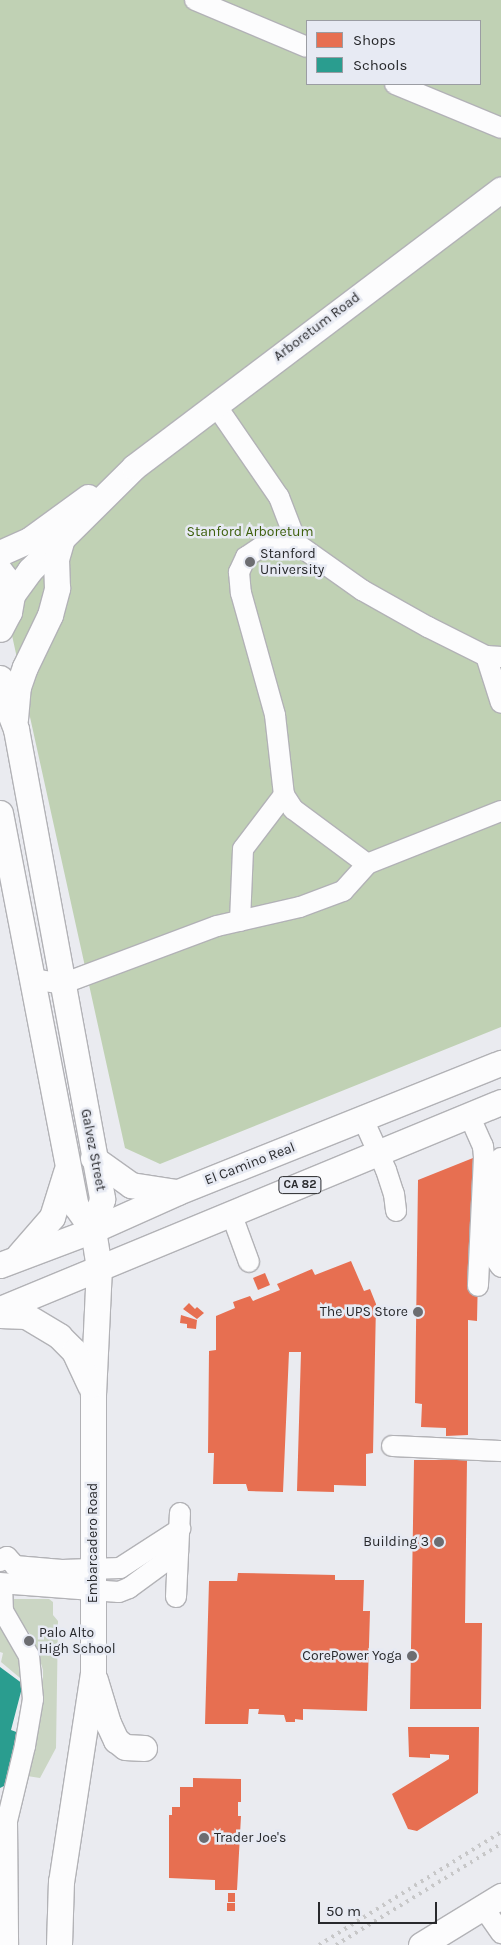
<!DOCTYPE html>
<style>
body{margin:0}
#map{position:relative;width:501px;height:1945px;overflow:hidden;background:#eaebf0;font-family:Karla,sans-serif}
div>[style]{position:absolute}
.green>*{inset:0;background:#cbd6c4}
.forest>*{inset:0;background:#c0d1b4}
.shops>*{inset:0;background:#e76f51}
.schools>*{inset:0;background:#2a9d8f}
.roads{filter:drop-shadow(1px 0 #b2b2b6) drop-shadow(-1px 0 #b2b2b6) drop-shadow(0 1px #b2b2b6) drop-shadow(0 -1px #b2b2b6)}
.minor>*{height:20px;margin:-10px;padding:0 10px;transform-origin:10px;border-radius:10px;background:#fcfcfd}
.major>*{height:25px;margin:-12.5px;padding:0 12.5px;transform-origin:12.5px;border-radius:12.5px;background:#fcfcfd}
.rail>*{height:4px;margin-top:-2px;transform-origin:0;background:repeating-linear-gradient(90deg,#c7c7c8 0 2.5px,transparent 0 7.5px)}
.dots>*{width:14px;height:14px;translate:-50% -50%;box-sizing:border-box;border:2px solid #e7eaf3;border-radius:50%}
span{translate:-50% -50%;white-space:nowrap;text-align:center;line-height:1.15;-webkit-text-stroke:5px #e7eaf3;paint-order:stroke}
.shield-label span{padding:1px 4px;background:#e7eaf3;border:1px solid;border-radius:4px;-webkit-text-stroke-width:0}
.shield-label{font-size:12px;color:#28292c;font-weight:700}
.street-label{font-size:14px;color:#28292c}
.park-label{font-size:14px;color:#3e600d}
.poi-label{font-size:14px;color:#28292c}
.left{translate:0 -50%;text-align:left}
.right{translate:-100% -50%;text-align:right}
.legend{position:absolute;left:306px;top:20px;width:175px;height:65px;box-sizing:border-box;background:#e7eaf3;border:1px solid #9b9da3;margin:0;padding:6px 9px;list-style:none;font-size:15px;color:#28292c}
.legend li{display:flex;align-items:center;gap:10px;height:25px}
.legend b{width:25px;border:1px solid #9b9da3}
.scale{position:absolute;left:318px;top:1902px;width:119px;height:22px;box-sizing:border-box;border:2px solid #28292c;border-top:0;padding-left:6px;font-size:15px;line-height:18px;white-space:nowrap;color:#28292c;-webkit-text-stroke:4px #e7eaf3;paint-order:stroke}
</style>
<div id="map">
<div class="green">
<div style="clip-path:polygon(14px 1599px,49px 1599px,53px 1602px,53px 1615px,58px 1621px,56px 1748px,40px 1778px,27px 1776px,43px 1704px,43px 1670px,33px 1638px,10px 1607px,9px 1605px)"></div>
<div style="clip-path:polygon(0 1625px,17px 1648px,26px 1683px,1px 1662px,3px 1653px,0 1652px)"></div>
</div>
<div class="forest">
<div style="clip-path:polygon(evenodd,0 0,501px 0,501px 1027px,160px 1164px,125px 1148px,0 581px,0 0,307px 21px,480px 21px,480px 84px,307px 84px,307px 21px)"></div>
</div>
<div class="shops">
<div style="clip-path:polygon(473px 1158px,469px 1274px,478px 1274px,477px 1321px,468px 1320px,468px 1435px,446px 1436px,446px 1428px,421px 1427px,422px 1404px,415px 1403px,418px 1180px)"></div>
<div style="clip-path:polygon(351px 1261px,364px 1291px,370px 1289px,376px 1304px,373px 1453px,366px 1454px,366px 1486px,334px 1485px,334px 1492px,297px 1491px,301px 1352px,289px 1352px,283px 1492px,248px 1491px,246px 1484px,213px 1484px,214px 1453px,208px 1453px,209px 1351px,216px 1350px,216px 1316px,235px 1308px,233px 1302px,250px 1296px,253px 1301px,280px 1290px,277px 1284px,312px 1269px,315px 1275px)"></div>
<div style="clip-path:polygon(265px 1273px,270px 1285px,258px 1290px,253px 1278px)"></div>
<div style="clip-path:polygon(189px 1303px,195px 1309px,197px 1307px,204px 1313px,197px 1319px,183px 1309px)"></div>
<div style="clip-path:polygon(181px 1315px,197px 1320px,196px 1329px,187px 1328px,187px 1324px,180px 1323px)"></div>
<div style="clip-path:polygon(414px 1460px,467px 1460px,465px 1623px,482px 1623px,481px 1709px,410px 1709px)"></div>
<div style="clip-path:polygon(238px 1573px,335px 1575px,335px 1580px,364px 1580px,363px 1611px,370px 1611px,367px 1711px,303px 1709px,303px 1720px,295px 1719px,295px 1722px,286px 1722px,284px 1715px,258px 1714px,259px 1709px,249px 1709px,248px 1724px,205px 1724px,209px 1581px,237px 1581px)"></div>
<div style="clip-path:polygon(408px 1727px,479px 1727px,478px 1793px,417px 1831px,408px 1829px,392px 1794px,449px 1759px,449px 1755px,430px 1754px,430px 1758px,409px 1757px)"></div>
<div style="clip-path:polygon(193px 1778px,241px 1779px,241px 1802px,238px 1802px,238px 1816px,241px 1816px,237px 1890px,215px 1890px,215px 1880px,169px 1878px,169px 1815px,172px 1815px,172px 1807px,180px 1807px,180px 1787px,193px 1787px)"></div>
<div style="clip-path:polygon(228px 1893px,235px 1893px,235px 1902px,228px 1902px)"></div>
<div style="clip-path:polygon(227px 1903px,235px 1903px,235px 1911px,227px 1911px)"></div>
</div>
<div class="schools">
<div style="clip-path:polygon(0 1667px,23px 1684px,11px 1730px,19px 1733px,8px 1784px,0 1788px)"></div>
</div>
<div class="roads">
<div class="minor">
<div style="left:195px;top:0;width:121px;rotate:22.8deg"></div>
<div style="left:395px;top:84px;width:115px;rotate:22.5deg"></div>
<div style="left:215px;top:404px;width:113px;rotate:55.5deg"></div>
<div style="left:279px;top:497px;width:50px;rotate:69deg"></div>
<div style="left:297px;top:544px;width:80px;rotate:35.3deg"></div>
<div style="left:362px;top:590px;width:76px;rotate:29.3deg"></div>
<div style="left:428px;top:627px;width:65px;rotate:26.6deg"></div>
<div style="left:486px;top:656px;width:15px;rotate:4deg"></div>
<div style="left:297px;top:544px;width:36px;rotate:175deg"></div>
<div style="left:261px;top:547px;width:18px;rotate:146deg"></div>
<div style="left:246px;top:557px;width:17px;rotate:115deg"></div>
<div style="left:239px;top:572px;width:21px;rotate:85deg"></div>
<div style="left:241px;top:593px;width:127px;rotate:74.4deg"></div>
<div style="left:275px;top:715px;width:81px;rotate:83.6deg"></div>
<div style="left:284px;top:795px;width:17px;rotate:57deg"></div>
<div style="left:293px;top:809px;width:92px;rotate:36.6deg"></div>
<div style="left:486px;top:656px;width:49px;rotate:72.3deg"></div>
<div style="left:240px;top:921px;width:72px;rotate:-87.6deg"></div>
<div style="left:243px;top:849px;width:68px;rotate:-52.8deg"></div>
<div style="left:32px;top:979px;width:30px;rotate:9deg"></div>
<div style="left:62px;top:984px;width:165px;rotate:-20.5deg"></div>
<div style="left:217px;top:926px;width:85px;rotate:-12.9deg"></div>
<div style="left:300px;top:907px;width:46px;rotate:-20.4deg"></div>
<div style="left:343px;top:891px;width:36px;rotate:-48deg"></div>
<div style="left:367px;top:864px;width:144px;rotate:-21.6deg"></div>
<div style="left:469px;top:1115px;width:34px;rotate:66deg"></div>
<div style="left:483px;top:1146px;width:11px;rotate:85deg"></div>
<div style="left:484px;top:1157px;width:129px;rotate:92.7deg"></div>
<div style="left:363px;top:1119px;width:56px;rotate:65.7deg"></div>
<div style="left:386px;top:1170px;width:25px;rotate:72deg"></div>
<div style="left:394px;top:1194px;width:17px;rotate:83deg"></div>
<div style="left:501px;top:1158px;width:9px;rotate:111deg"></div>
<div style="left:498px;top:1166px;width:91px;rotate:92.5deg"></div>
<div style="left:494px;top:1257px;width:12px;rotate:55deg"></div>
<div style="left:231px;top:1213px;width:52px;rotate:69.8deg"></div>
<div style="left:392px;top:1446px;width:109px;rotate:2.6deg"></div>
<div style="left:0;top:1561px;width:8px;rotate:-30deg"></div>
<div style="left:7px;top:1557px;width:12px;rotate:48deg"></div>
<div style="left:15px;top:1566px;width:47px;rotate:4.9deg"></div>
<div style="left:62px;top:1570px;width:58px;rotate:-2deg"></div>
<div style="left:120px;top:1568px;width:72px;rotate:-33deg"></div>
<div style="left:0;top:1583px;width:119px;rotate:4.3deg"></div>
<div style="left:119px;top:1592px;width:11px;rotate:-22deg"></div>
<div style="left:129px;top:1588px;width:61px;rotate:-36.3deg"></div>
<div style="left:2px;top:1584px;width:27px;rotate:88deg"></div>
<div style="left:3px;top:1611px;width:52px;rotate:60deg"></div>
<div style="left:29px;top:1656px;width:43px;rotate:84.7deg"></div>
<div style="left:33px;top:1699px;width:48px;rotate:99.7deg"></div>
<div style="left:25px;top:1746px;width:77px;rotate:103.5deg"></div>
<div style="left:7px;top:1821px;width:124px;rotate:89.5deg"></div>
<div style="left:176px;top:1597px;width:84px;rotate:-87.3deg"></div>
<div style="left:483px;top:1907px;width:32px;rotate:55deg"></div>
</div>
<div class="major">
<div style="left:0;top:553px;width:32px;rotate:-24deg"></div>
<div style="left:29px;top:540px;width:73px;rotate:-36.1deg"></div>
<div style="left:0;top:571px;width:10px;rotate:53deg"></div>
<div style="left:6px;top:579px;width:17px;rotate:69deg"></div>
<div style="left:12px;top:595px;width:17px;rotate:100deg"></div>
<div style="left:9px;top:612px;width:19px;rotate:118deg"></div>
<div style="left:12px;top:595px;width:31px;rotate:-54deg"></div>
<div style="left:30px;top:570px;width:146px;rotate:-44.7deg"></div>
<div style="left:134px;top:467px;width:460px;rotate:-37.1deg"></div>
<div style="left:0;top:678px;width:12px;rotate:85deg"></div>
<div style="left:1px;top:690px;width:42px;rotate:69deg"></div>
<div style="left:16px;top:729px;width:478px;rotate:79.6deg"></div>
<div style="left:102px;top:1199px;width:32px;rotate:106deg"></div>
<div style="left:93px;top:1230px;width:37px;rotate:81deg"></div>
<div style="left:99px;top:1267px;width:129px;rotate:92.7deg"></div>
<div style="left:93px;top:1396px;width:277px;rotate:90deg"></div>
<div style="left:93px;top:1673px;width:210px;rotate:98.7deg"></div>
<div style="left:61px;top:1881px;width:64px;rotate:91.8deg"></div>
<div style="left:15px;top:719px;width:32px;rotate:-85deg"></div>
<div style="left:18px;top:687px;width:21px;rotate:-71deg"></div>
<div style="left:25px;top:667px;width:58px;rotate:-64.3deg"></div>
<div style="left:50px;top:615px;width:28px;rotate:-75deg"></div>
<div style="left:57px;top:588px;width:29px;rotate:-92deg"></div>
<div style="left:56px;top:559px;width:18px;rotate:-74deg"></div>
<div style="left:0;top:813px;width:400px;rotate:79.1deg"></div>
<div style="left:76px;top:1206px;width:29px;rotate:55deg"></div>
<div style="left:93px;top:1158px;width:47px;rotate:35.4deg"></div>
<div style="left:131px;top:1185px;width:46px;rotate:8.8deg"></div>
<div style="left:19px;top:1255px;width:50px;rotate:-49deg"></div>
<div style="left:52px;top:1217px;width:47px;rotate:-72.7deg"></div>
<div style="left:0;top:1265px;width:99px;rotate:-20.6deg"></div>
<div style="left:93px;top:1230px;width:93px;rotate:-24.1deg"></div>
<div style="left:178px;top:1192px;width:348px;rotate:-21.8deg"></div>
<div style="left:0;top:1309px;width:542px;rotate:-22.45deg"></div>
<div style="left:0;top:1315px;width:26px;rotate:2deg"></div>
<div style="left:26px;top:1316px;width:39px;rotate:31deg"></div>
<div style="left:59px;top:1336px;width:21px;rotate:45deg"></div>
<div style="left:74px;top:1351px;width:38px;rotate:65deg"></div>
<div style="left:95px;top:1680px;width:45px;rotate:73.2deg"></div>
<div style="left:108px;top:1723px;width:19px;rotate:65deg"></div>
<div style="left:116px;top:1740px;width:11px;rotate:38deg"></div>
<div style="left:125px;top:1747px;width:19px;rotate:3deg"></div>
<div style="left:421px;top:1945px;width:94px;rotate:-31.5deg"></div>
</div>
</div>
<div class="rail">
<div style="left:319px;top:1945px;width:214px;rotate:-31.8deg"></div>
<div style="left:336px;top:1945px;width:193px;rotate:-31.5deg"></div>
</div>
<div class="dots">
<div style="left:250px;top:562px;background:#6c6d71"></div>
<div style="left:418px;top:1312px;background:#6c6d71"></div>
<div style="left:439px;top:1542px;background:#6c6d71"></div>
<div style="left:29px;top:1641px;background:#6c6d71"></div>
<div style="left:412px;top:1656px;background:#6c6d71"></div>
<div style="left:204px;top:1838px;background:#6c6d71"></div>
</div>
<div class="shield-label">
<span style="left:300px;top:1185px">CA 82</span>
</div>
<div class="street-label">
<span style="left:317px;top:327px;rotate:-37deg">Arboretum Road</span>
<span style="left:93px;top:1150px;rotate:79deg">Galvez Street</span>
<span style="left:250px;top:1164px;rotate:-21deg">El Camino Real</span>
<span style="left:93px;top:1543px;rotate:-90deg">Embarcadero Road</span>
</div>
<div class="park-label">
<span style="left:250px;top:532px">Stanford Arboretum</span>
</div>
<div class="poi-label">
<span class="left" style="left:260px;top:562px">Stanford<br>University</span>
<span class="right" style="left:408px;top:1312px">The UPS Store</span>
<span class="right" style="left:429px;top:1542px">Building 3</span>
<span class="left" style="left:39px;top:1641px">Palo Alto<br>High School</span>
<span class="right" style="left:402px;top:1656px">CorePower Yoga</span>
<span class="left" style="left:214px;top:1838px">Trader Joe's</span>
</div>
<ul class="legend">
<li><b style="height:14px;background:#e76f51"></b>Shops</li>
<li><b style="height:14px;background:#2a9d8f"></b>Schools</li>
</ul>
<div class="scale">50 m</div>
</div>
